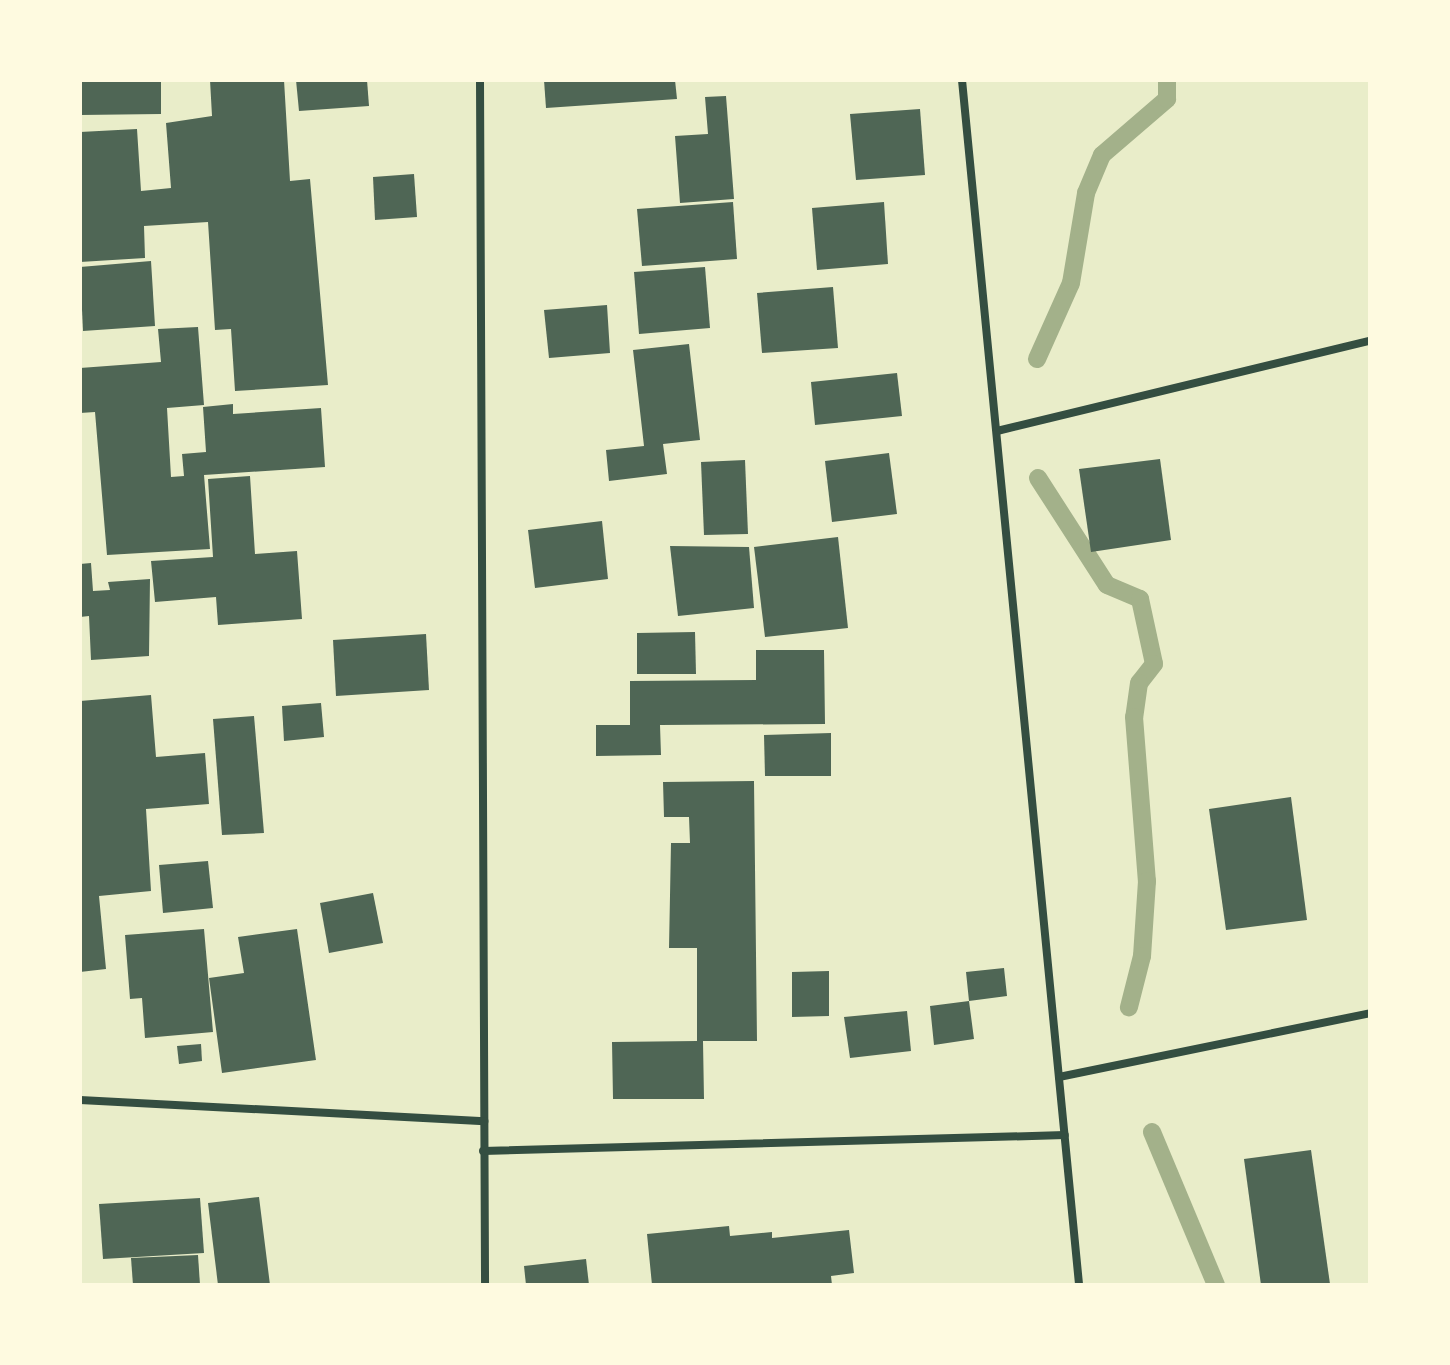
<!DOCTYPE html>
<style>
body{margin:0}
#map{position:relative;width:1450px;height:1365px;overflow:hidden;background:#e9edc9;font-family:"Exo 2",sans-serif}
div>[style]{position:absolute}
.stream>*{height:18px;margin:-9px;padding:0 9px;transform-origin:9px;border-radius:9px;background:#a3b18a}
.building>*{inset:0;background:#4f6655}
.minor>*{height:8px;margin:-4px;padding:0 4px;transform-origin:4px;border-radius:4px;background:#344e41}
span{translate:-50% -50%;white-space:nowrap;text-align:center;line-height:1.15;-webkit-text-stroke:7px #fefae0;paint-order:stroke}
.frame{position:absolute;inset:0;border:82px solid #fefae0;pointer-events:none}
</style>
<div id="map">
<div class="stream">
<div style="left:1037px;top:359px;width:83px;rotate:-65.9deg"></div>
<div style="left:1071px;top:283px;width:91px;rotate:-80.5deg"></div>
<div style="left:1086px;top:193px;width:41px;rotate:-67.2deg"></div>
<div style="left:1102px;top:155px;width:86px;rotate:-40.7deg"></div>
<div style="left:1167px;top:99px;width:19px;rotate:-90deg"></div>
<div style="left:1038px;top:478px;width:127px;rotate:57.2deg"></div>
<div style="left:1107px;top:585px;width:36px;rotate:23deg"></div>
<div style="left:1140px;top:599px;width:66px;rotate:77.8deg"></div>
<div style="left:1154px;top:664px;width:24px;rotate:128deg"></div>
<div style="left:1139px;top:683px;width:34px;rotate:98deg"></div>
<div style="left:1134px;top:717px;width:165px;rotate:85.5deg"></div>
<div style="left:1147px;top:881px;width:75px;rotate:93.8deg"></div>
<div style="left:1142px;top:956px;width:53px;rotate:104.3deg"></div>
<div style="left:1152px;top:1132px;width:166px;rotate:67.3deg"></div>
</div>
<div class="building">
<div style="clip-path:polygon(80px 80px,161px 80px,161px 114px,80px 115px)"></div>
<div style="clip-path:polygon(210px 80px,284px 80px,290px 181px,310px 179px,328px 385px,235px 391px,231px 329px,215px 330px,208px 222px,144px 226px,145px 258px,80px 262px,80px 132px,137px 129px,141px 191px,171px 188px,166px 123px,212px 116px)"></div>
<div style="clip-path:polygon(296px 80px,367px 80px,369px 106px,299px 111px)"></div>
<div style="clip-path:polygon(544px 80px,675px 80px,677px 99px,546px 108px)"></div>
<div style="clip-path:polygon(726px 96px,734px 199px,680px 203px,675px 136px,708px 134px,705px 97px)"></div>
<div style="clip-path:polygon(920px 109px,925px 175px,856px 180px,850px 114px)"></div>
<div style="clip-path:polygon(414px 174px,417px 217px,375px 220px,373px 177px)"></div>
<div style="clip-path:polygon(733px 202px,737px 259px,642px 266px,637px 209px)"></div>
<div style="clip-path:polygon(884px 202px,888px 264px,817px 270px,812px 208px)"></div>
<div style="clip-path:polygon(151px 261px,155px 326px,83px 331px,80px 267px)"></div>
<div style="clip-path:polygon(705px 267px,710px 328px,639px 334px,634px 272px)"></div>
<div style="clip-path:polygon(833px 287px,838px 348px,762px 353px,757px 293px)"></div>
<div style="clip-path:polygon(607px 305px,610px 353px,549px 358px,544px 310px)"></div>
<div style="clip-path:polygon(198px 327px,204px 405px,167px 408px,171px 477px,184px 476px,182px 454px,206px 452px,203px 407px,233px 404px,233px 414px,321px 408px,325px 467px,204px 475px,210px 549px,107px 555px,95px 412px,80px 413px,80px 368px,161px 362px,158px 329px)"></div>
<div style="clip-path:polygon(689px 344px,700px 440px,663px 444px,667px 474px,609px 481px,606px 450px,644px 446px,633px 350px)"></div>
<div style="clip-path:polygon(897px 373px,902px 416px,815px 425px,811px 382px)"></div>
<div style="clip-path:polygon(889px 453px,897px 514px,832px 522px,825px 461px)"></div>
<div style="clip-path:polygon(1160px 459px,1171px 540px,1091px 552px,1079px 469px)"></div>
<div style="clip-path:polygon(745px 460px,748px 534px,704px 535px,701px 462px)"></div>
<div style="clip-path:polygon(250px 476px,255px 554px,297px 551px,302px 619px,218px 625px,216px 597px,155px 602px,151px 561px,213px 557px,208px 479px)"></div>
<div style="clip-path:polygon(602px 521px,608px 579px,535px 588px,528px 530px)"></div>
<div style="clip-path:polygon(838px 537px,848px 628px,765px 637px,754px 547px)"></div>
<div style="clip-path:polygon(670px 546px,749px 547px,754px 608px,678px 616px)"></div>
<div style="clip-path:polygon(91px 563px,93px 591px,110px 590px,108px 582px,150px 579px,149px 656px,91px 660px,89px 616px,80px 617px,80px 564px)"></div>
<div style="clip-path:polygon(695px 632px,696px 674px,637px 674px,637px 633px)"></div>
<div style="clip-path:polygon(426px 634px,429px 690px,336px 696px,333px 640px)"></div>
<div style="clip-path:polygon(756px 650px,824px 650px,825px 724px,660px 725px,661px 755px,596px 756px,596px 725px,630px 725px,630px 681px,756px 680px)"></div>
<div style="clip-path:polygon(151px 695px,156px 757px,205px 753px,209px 804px,146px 809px,151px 891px,99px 896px,106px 969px,80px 972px,80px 701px)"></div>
<div style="clip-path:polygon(321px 703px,324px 737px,284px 741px,282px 706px)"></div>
<div style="clip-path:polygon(254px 716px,264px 833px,222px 835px,213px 719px)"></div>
<div style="clip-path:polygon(831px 733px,831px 776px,765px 776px,764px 735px)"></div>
<div style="clip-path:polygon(754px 781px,757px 1041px,703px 1041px,704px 1099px,613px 1099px,612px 1042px,697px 1041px,697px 948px,669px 948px,671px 843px,690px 843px,689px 817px,664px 817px,663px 782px)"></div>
<div style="clip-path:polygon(1291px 797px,1307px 920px,1226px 930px,1209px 809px)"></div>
<div style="clip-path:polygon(208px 861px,213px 908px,163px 913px,159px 865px)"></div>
<div style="clip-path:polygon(373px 893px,383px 943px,329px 953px,320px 903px)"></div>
<div style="clip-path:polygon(204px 929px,213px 1032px,145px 1038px,142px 998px,130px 999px,125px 935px)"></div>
<div style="clip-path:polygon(297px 929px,316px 1060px,222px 1073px,209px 978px,244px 973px,238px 937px)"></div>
<div style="clip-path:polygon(1004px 968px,1007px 996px,969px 1001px,974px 1039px,934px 1045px,930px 1006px,969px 1001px,966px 972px)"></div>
<div style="clip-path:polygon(829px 971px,829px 1016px,792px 1017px,792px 972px)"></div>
<div style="clip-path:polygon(907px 1011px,911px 1051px,850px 1058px,844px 1017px)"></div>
<div style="clip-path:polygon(201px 1044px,202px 1061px,179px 1064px,177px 1046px)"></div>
<div style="clip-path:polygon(1311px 1150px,1330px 1284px,1261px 1285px,1244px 1159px)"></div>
<div style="clip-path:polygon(259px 1197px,270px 1285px,218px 1285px,208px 1203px)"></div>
<div style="clip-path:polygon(200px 1198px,204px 1253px,103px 1259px,99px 1204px)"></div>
<div style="clip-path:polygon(729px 1226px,730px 1236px,772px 1232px,772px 1238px,849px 1230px,854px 1273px,831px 1276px,832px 1285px,652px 1285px,647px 1234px)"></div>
<div style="clip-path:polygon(198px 1255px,200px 1285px,133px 1285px,131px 1258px)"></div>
<div style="clip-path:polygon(586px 1259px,589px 1285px,526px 1285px,524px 1266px)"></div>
</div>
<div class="minor">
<div style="left:480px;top:80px;width:1205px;rotate:89.76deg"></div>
<div style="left:962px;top:80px;width:1211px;rotate:84.45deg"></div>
<div style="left:997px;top:431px;width:384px;rotate:-13.6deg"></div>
<div style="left:1059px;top:1077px;width:318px;rotate:-11.6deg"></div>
<div style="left:80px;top:1100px;width:405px;rotate:3deg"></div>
<div style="left:483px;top:1151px;width:582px;rotate:-1.57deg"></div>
</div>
<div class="frame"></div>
</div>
